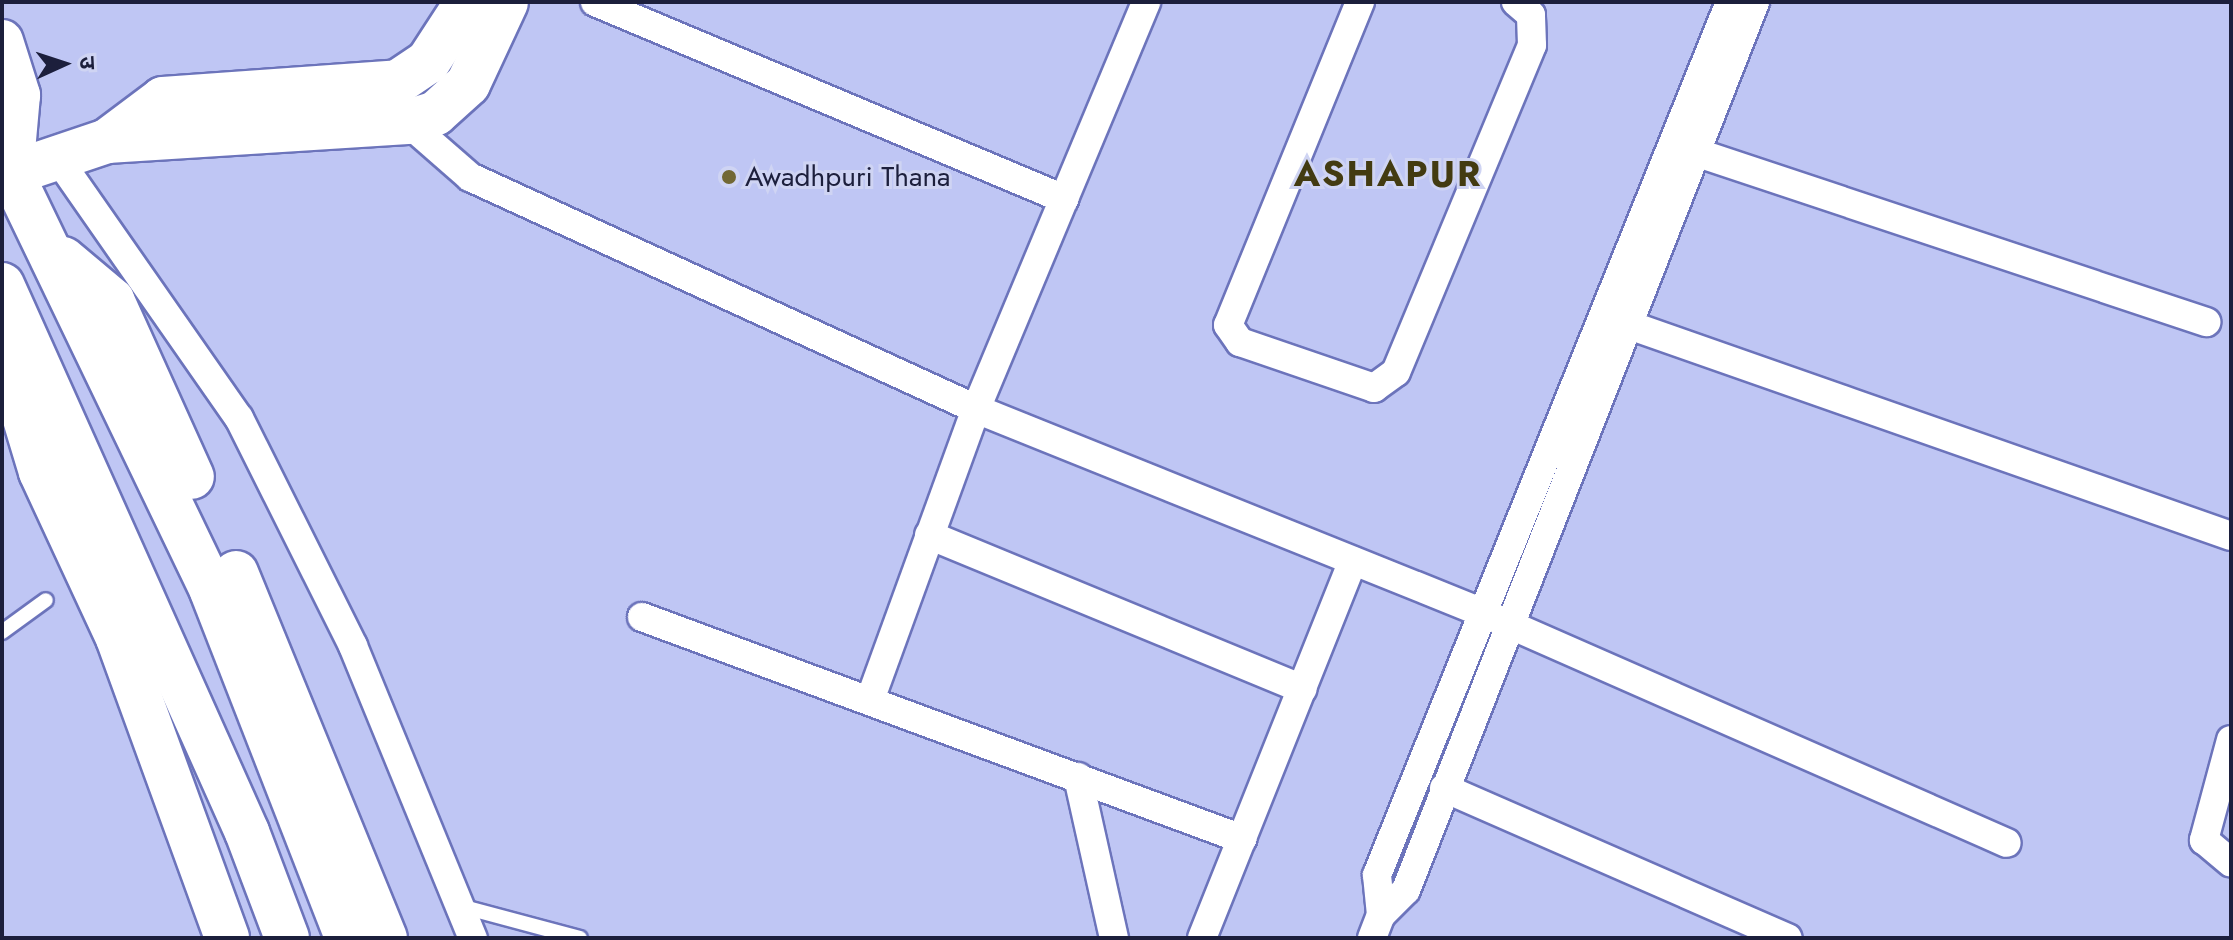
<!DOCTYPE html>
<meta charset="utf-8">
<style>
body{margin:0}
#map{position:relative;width:2233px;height:940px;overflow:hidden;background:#bfc6f4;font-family:Jost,"Noto Sans Devanagari",sans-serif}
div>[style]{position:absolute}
.roads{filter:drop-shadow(2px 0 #6c74bb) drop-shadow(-2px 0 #6c74bb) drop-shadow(0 2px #6c74bb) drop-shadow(0 -2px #6c74bb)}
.lane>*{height:14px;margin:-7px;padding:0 7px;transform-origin:7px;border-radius:7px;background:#fff}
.street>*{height:28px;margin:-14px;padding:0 14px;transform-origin:14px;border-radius:14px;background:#fff}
.secondary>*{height:42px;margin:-21px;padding:0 21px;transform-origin:21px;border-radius:21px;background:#fff}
.primary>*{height:44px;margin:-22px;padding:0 22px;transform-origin:22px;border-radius:22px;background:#fff}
.highway>*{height:44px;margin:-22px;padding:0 22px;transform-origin:22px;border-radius:22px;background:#fff}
.dots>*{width:22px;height:22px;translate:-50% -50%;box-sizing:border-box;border:4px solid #cfd4f3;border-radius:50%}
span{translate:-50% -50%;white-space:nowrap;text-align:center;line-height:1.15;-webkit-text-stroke:6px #cfd4f3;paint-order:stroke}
.poi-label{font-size:28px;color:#1c1f3c}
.left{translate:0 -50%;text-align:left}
.district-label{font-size:36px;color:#433b11;font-weight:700;letter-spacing:2px}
.frame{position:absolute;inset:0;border:4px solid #1c1f3c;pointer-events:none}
.north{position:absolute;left:24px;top:24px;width:80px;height:80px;-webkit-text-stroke:6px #cfd4f3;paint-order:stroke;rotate:87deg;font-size:22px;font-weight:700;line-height:32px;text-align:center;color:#1c1f3c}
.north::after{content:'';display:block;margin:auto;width:28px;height:36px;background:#1c1f3c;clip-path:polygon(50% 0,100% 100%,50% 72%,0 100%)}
</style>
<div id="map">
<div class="roads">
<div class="lane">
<div style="left:2px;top:632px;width:54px;rotate:-36deg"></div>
<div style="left:464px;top:907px;width:120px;rotate:15deg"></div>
</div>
<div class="street">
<div style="left:595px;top:2px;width:509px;rotate:22.78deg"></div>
<div style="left:1360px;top:2px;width:349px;rotate:112.2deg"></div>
<div style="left:1228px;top:325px;width:21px;rotate:55deg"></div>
<div style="left:1240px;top:342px;width:142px;rotate:18.9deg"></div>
<div style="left:1374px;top:388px;width:27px;rotate:-36deg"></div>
<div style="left:1396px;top:372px;width:354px;rotate:-67.4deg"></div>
<div style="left:1532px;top:45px;width:30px;rotate:-92deg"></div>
<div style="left:1531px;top:15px;width:20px;rotate:-139deg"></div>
<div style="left:407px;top:122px;width:84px;rotate:41.1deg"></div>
<div style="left:470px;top:177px;width:557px;rotate:24.63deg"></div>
<div style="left:976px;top:409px;width:544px;rotate:21.9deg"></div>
<div style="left:1481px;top:612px;width:574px;rotate:23.71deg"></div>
<div style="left:1695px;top:152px;width:539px;rotate:18.4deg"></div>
<div style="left:56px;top:156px;width:320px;rotate:55.1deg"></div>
<div style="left:239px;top:418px;width:255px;rotate:63.4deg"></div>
<div style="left:353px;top:646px;width:316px;rotate:67.7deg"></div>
<div style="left:1609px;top:318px;width:659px;rotate:19.31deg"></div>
<div style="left:929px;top:535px;width:404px;rotate:22.4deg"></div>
<div style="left:642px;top:617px;width:640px;rotate:20.3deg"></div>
<div style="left:870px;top:700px;width:310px;rotate:-70deg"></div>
<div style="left:976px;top:409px;width:441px;rotate:-67.3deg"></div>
<div style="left:2231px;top:740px;width:104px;rotate:105.1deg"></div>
<div style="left:2204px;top:840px;width:35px;rotate:40deg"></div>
<div style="left:1078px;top:777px;width:165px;rotate:77.4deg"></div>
<div style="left:1444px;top:788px;width:375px;rotate:23.6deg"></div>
<div style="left:1381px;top:915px;width:40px;rotate:-95.7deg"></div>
<div style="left:1377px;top:875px;width:942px;rotate:-67.98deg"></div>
<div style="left:1202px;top:938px;width:406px;rotate:-68.2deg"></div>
<div style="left:1372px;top:938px;width:25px;rotate:-69deg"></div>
<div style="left:1381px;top:915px;width:35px;rotate:-45deg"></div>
<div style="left:1406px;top:890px;width:954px;rotate:-68.54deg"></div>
</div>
<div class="secondary">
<div style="left:2px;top:41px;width:57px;rotate:72.5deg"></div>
<div style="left:19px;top:95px;width:78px;rotate:95.1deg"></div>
</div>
<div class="primary">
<div style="left:107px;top:141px;width:70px;rotate:-36.9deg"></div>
<div style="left:163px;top:99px;width:236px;rotate:-4.1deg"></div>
<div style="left:398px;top:82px;width:36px;rotate:-34deg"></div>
<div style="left:428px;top:62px;width:72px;rotate:-57deg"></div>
<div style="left:12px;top:173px;width:100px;rotate:-18.6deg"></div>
<div style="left:107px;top:141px;width:301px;rotate:-3.6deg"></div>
<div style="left:407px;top:122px;width:30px;rotate:-17deg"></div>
<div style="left:436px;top:113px;width:43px;rotate:-42.2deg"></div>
<div style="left:468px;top:84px;width:90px;rotate:-65.1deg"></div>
</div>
<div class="highway">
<div style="left:2px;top:154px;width:485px;rotate:64.3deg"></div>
<div style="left:212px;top:591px;width:372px;rotate:68.7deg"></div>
<div style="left:63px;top:259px;width:64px;rotate:39.9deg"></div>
<div style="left:112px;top:300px;width:194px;rotate:65.7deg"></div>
<div style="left:2px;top:285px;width:599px;rotate:65.87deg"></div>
<div style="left:247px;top:832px;width:113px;rotate:69.3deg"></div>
<div style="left:14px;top:325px;width:51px;rotate:92.2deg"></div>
<div style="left:12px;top:376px;width:100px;rotate:73.2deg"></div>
<div style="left:41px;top:472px;width:183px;rotate:65.1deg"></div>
<div style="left:118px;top:638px;width:319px;rotate:70deg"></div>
<div style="left:236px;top:573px;width:394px;rotate:67.8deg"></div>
</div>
</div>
<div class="dots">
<div style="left:729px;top:177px;background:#726834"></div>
</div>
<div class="poi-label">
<span class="left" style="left:745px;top:177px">Awadhpuri Thana</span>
</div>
<div class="district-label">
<span style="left:1388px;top:174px">ASHAPUR</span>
</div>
<div class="frame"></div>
<div class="north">उ</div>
</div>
